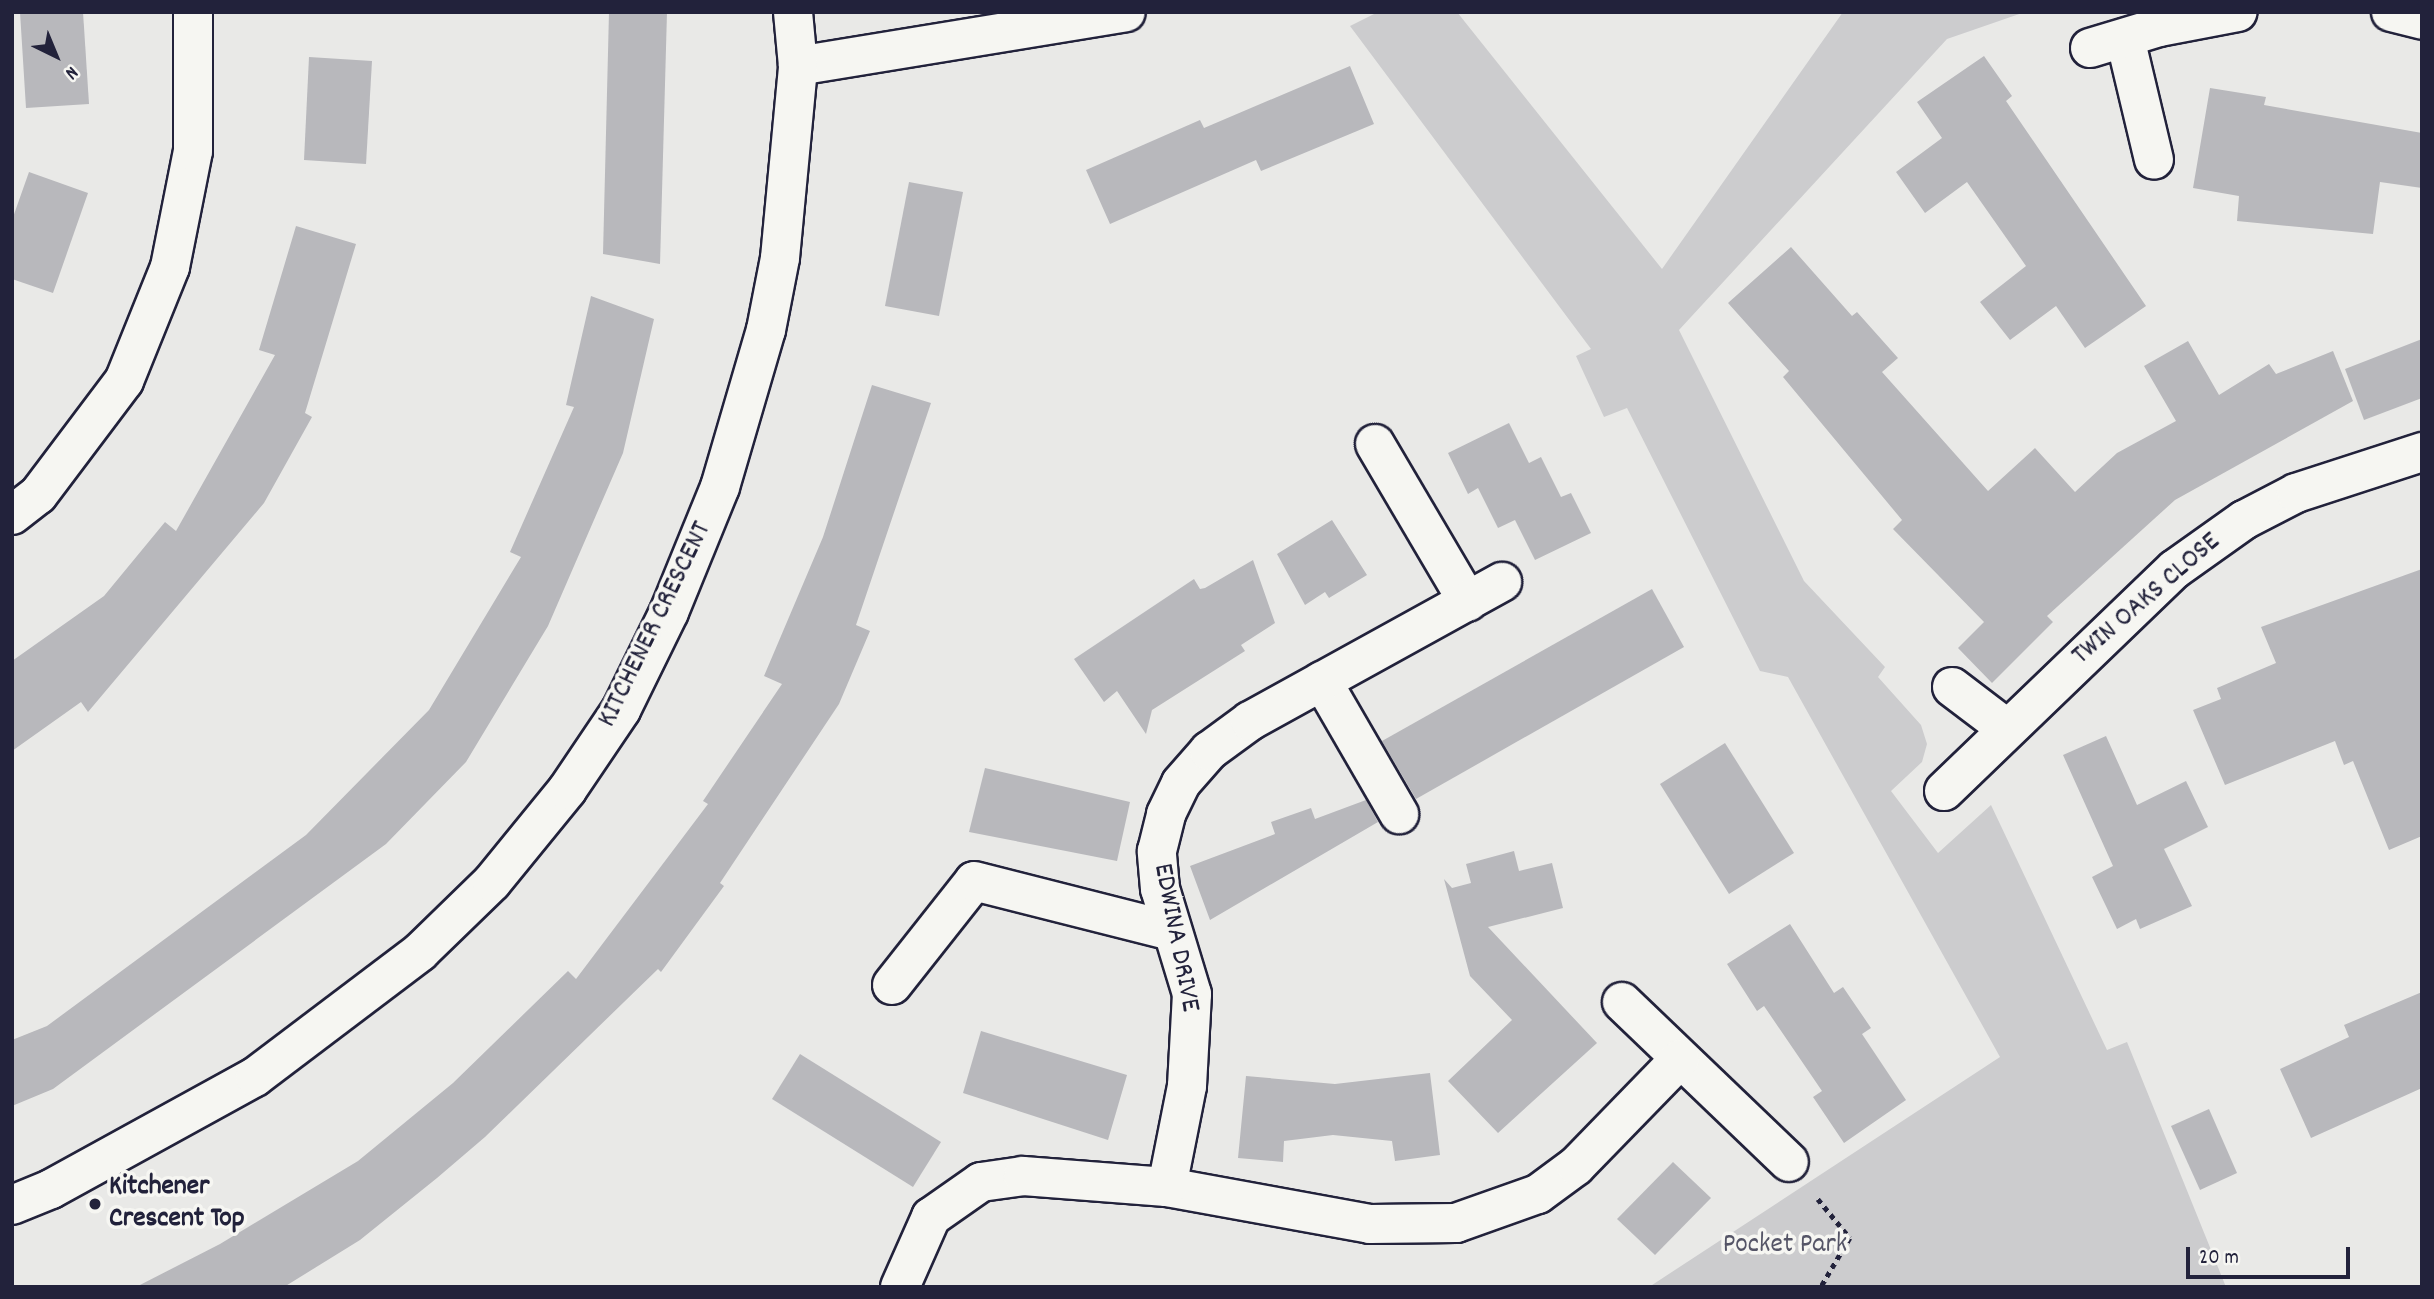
<!DOCTYPE html>
<style>
body{margin:0}
#map{position:relative;width:2434px;height:1299px;overflow:hidden;background:#e9e9e7;font-family:Dekko,sans-serif}
div>[style]{position:absolute}
.green>*{inset:0;background:#ccccce}
.building>*{inset:0;background:#b8b8bc}
.path>*{height:4.5px;margin-top:-2.25px;transform-origin:0;background:repeating-linear-gradient(90deg,#22223b 0 5px,transparent 0 10px)}
.roads{filter:drop-shadow(2px 0 #22223b) drop-shadow(-2px 0 #22223b) drop-shadow(0 2px #22223b) drop-shadow(0 -2px #22223b)}
.minor>*{height:38px;margin:-19px;padding:0 19px;transform-origin:19px;border-radius:19px;background:#f6f6f2}
.dots>*{width:19px;height:19px;translate:-50% -50%;box-sizing:border-box;border:4px solid #f6f6f2;border-radius:50%}
span{translate:-50% -50%;white-space:nowrap;text-align:center;line-height:1.15;-webkit-text-stroke:7px #f6f6f2;paint-order:stroke}
.street-label{font-size:28px;color:#22223b}
.poi-label{font-size:28px;color:#22223b;font-weight:700}
.left{translate:0 -50%;text-align:left}
.park-label{font-size:28px;color:#555567}
.frame{position:absolute;inset:0;border:14px solid #22223b;pointer-events:none}
.north{position:absolute;left:21px;top:21px;width:70px;height:70px;-webkit-text-stroke:5px #f6f6f2;paint-order:stroke;rotate:137deg;font-size:19px;font-weight:700;line-height:28px;text-align:center;color:#22223b}
.north::after{content:'';display:block;margin:auto;width:24px;height:32px;background:#22223b;clip-path:polygon(50% 0,100% 100%,50% 72%,0 100%)}
.scale{position:absolute;left:2186px;top:1247px;width:164px;height:32px;box-sizing:border-box;border:4px solid #22223b;border-top:0;padding-left:9px;font-size:21px;line-height:24px;white-space:nowrap;color:#22223b;-webkit-text-stroke:5px #f6f6f2;paint-order:stroke}
</style>
<div id="map">
<div class="green">
<div style="clip-path:polygon(1378px 12px,1457px 12px,1662px 269px,1843px 12px,2025px 12px,1947px 39px,1679px 330px,1804px 581px,1885px 667px,1878px 677px,1921px 725px,1927px 744px,1922px 762px,1891px 791px,1938px 853px,1991px 805px,2107px 1050px,2127px 1042px,2226px 1287px,1649px 1287px,2000px 1057px,1788px 677px,1760px 671px,1627px 408px,1604px 417px,1576px 356px,1591px 349px,1350px 26px)"></div>
</div>
<div class="building">
<div style="clip-path:polygon(20px 12px,83px 12px,89px 104px,26px 108px)"></div>
<div style="clip-path:polygon(609px 12px,667px 12px,660px 264px,603px 254px)"></div>
<div style="clip-path:polygon(1984px 56px,2012px 96px,2006px 101px,2146px 306px,2085px 348px,2056px 306px,2010px 340px,1980px 302px,2026px 266px,1967px 182px,1925px 213px,1896px 172px,1942px 138px,1917px 102px)"></div>
<div style="clip-path:polygon(309px 57px,372px 61px,366px 164px,304px 160px)"></div>
<div style="clip-path:polygon(1350px 66px,1374px 124px,1261px 171px,1256px 160px,1110px 224px,1086px 170px,1200px 120px,1204px 128px)"></div>
<div style="clip-path:polygon(2210px 88px,2266px 97px,2264px 105px,2422px 133px,2422px 188px,2380px 182px,2373px 234px,2237px 221px,2239px 196px,2193px 188px)"></div>
<div style="clip-path:polygon(29px 172px,88px 193px,53px 293px,12px 279px,12px 220px)"></div>
<div style="clip-path:polygon(909px 182px,963px 192px,939px 316px,885px 306px)"></div>
<div style="clip-path:polygon(296px 226px,356px 244px,305px 413px,312px 417px,264px 503px,88px 712px,81px 702px,12px 751px,12px 661px,104px 596px,165px 522px,176px 531px,275px 355px,259px 350px)"></div>
<div style="clip-path:polygon(1791px 247px,1852px 316px,1857px 312px,1898px 358px,1882px 372px,1988px 491px,2035px 448px,2075px 492px,2117px 453px,2176px 421px,2144px 366px,2188px 341px,2219px 395px,2269px 364px,2276px 374px,2333px 351px,2353px 401px,2175px 500px,2047px 616px,2053px 622px,1992px 683px,1958px 648px,1984px 622px,1893px 529px,1902px 520px,1783px 377px,1789px 371px,1728px 303px)"></div>
<div style="clip-path:polygon(591px 296px,654px 319px,623px 453px,548px 626px,466px 762px,386px 844px,53px 1089px,12px 1106px,12px 1040px,47px 1026px,306px 835px,429px 710px,521px 557px,510px 552px,574px 407px,566px 405px)"></div>
<div style="clip-path:polygon(2422px 339px,2422px 398px,2364px 420px,2345px 369px)"></div>
<div style="clip-path:polygon(872px 385px,931px 403px,856px 625px,870px 631px,839px 704px,720px 883px,724px 886px,661px 972px,658px 969px,485px 1137px,437px 1178px,360px 1240px,284px 1287px,136px 1287px,220px 1244px,358px 1161px,453px 1083px,568px 971px,576px 979px,708px 804px,703px 801px,782px 684px,764px 676px,823px 537px)"></div>
<div style="clip-path:polygon(1509px 423px,1529px 463px,1541px 457px,1561px 497px,1571px 493px,1591px 533px,1535px 560px,1515px 520px,1498px 528px,1478px 488px,1468px 494px,1448px 453px)"></div>
<div style="clip-path:polygon(1332px 520px,1367px 575px,1329px 598px,1325px 592px,1305px 605px,1277px 554px)"></div>
<div style="clip-path:polygon(1253px 560px,1275px 623px,1241px 645px,1245px 651px,1152px 710px,1146px 734px,1117px 691px,1104px 702px,1074px 659px,1194px 579px,1200px 589px,1205px 588px)"></div>
<div style="clip-path:polygon(2422px 569px,2422px 836px,2389px 850px,2353px 761px,2344px 765px,2335px 741px,2225px 785px,2193px 710px,2221px 699px,2217px 688px,2276px 663px,2261px 627px)"></div>
<div style="clip-path:polygon(1652px 589px,1684px 647px,1416px 799px,1382px 741px)"></div>
<div style="clip-path:polygon(2106px 736px,2137px 805px,2186px 781px,2208px 827px,2164px 849px,2192px 906px,2140px 929px,2136px 919px,2117px 929px,2092px 877px,2113px 866px,2063px 755px)"></div>
<div style="clip-path:polygon(1725px 743px,1794px 853px,1729px 894px,1660px 784px)"></div>
<div style="clip-path:polygon(985px 768px,1130px 802px,1117px 861px,969px 832px)"></div>
<div style="clip-path:polygon(1366px 800px,1378px 822px,1210px 920px,1190px 866px,1275px 834px,1271px 822px,1311px 808px,1315px 819px)"></div>
<div style="clip-path:polygon(1514px 851px,1519px 871px,1552px 863px,1563px 908px,1488px 927px,1597px 1043px,1498px 1133px,1448px 1081px,1512px 1020px,1470px 976px,1444px 879px,1452px 888px,1471px 883px,1466px 864px)"></div>
<div style="clip-path:polygon(1790px 924px,1834px 993px,1843px 987px,1871px 1028px,1862px 1034px,1906px 1100px,1844px 1143px,1813px 1097px,1822px 1091px,1764px 1006px,1757px 1011px,1727px 964px)"></div>
<div style="clip-path:polygon(2422px 992px,2422px 1088px,2311px 1138px,2280px 1069px,2349px 1037px,2344px 1025px)"></div>
<div style="clip-path:polygon(981px 1031px,1127px 1075px,1108px 1140px,963px 1093px)"></div>
<div style="clip-path:polygon(800px 1054px,941px 1142px,913px 1187px,772px 1099px)"></div>
<div style="clip-path:polygon(1430px 1073px,1440px 1155px,1395px 1161px,1392px 1141px,1333px 1135px,1284px 1141px,1283px 1162px,1238px 1158px,1246px 1076px,1335px 1084px)"></div>
<div style="clip-path:polygon(2209px 1109px,2237px 1173px,2200px 1190px,2171px 1126px)"></div>
<div style="clip-path:polygon(1673px 1162px,1711px 1198px,1655px 1255px,1617px 1219px)"></div>
</div>
<div class="path">
<div style="left:1818px;top:1199px;width:50px;rotate:50.6deg"></div>
<div style="left:1850px;top:1238px;width:57px;rotate:120.6deg"></div>
</div>
<div class="roads">
<div class="minor">
<div style="left:2391px;top:12px;width:32px;rotate:14deg"></div>
<div style="left:2125px;top:38px;width:125px;rotate:76.6deg"></div>
<div style="left:2090px;top:48px;width:72px;rotate:-16.9deg"></div>
<div style="left:2159px;top:27px;width:80px;rotate:-10.8deg"></div>
<div style="left:798px;top:66px;width:332px;rotate:-9.3deg"></div>
<div style="left:1375px;top:444px;width:183px;rotate:59.5deg"></div>
<div style="left:12px;top:515px;width:33px;rotate:-38deg"></div>
<div style="left:38px;top:495px;width:143px;rotate:-53deg"></div>
<div style="left:124px;top:381px;width:123px;rotate:-68deg"></div>
<div style="left:170px;top:267px;width:118px;rotate:-78.8deg"></div>
<div style="left:193px;top:151px;width:139px;rotate:-90deg"></div>
<div style="left:1322px;top:681px;width:154px;rotate:59.9deg"></div>
<div style="left:1952px;top:687px;width:68px;rotate:37.2deg"></div>
<div style="left:1944px;top:791px;width:320px;rotate:-43.9deg"></div>
<div style="left:2175px;top:569px;width:85px;rotate:-35.4deg"></div>
<div style="left:2244px;top:520px;width:59px;rotate:-27.4deg"></div>
<div style="left:2296px;top:493px;width:133px;rotate:-18deg"></div>
<div style="left:892px;top:985px;width:132px;rotate:-51.7deg"></div>
<div style="left:974px;top:881px;width:203px;rotate:14.2deg"></div>
<div style="left:1622px;top:1002px;width:231px;rotate:43.8deg"></div>
<div style="left:1167px;top:1187px;width:206px;rotate:10.3deg"></div>
<div style="left:1370px;top:1224px;width:86px;rotate:-0.7deg"></div>
<div style="left:1456px;top:1223px;width:87px;rotate:-19.5deg"></div>
<div style="left:1538px;top:1194px;width:47px;rotate:-36.4deg"></div>
<div style="left:1576px;top:1166px;width:149px;rotate:-45.8deg"></div>
<div style="left:12px;top:1205px;width:42px;rotate:-22.3deg"></div>
<div style="left:51px;top:1189px;width:233px;rotate:-28.8deg"></div>
<div style="left:255px;top:1077px;width:207px;rotate:-37.1deg"></div>
<div style="left:420px;top:952px;width:100px;rotate:-44.2deg"></div>
<div style="left:492px;top:882px;width:119px;rotate:-50.8deg"></div>
<div style="left:567px;top:790px;width:97px;rotate:-56deg"></div>
<div style="left:621px;top:710px;width:109px;rotate:-63.9deg"></div>
<div style="left:669px;top:612px;width:135px;rotate:-67.8deg"></div>
<div style="left:720px;top:487px;width:164px;rotate:-73.7deg"></div>
<div style="left:766px;top:330px;width:73px;rotate:-79deg"></div>
<div style="left:780px;top:258px;width:193px;rotate:-84.6deg"></div>
<div style="left:798px;top:66px;width:54px;rotate:-95.3deg"></div>
<div style="left:900px;top:1287px;width:77px;rotate:-66.1deg"></div>
<div style="left:931px;top:1217px;width:61px;rotate:-35deg"></div>
<div style="left:981px;top:1182px;width:42px;rotate:-8.1deg"></div>
<div style="left:1023px;top:1176px;width:144px;rotate:4.4deg"></div>
<div style="left:1167px;top:1187px;width:103px;rotate:-78.8deg"></div>
<div style="left:1187px;top:1086px;width:92px;rotate:-86.9deg"></div>
<div style="left:1192px;top:994px;width:110px;rotate:-106.9deg"></div>
<div style="left:1160px;top:889px;width:38px;rotate:-95deg"></div>
<div style="left:1157px;top:851px;width:38px;rotate:-76deg"></div>
<div style="left:1166px;top:814px;width:34px;rotate:-64deg"></div>
<div style="left:1181px;top:783px;width:43px;rotate:-48.8deg"></div>
<div style="left:1209px;top:751px;width:51px;rotate:-36.2deg"></div>
<div style="left:1250px;top:721px;width:288px;rotate:-28.9deg"></div>
</div>
</div>
<div class="dots">
<div style="left:95px;top:1204px;background:#22223b"></div>
</div>
<div class="street-label">
<span style="left:2147px;top:600px;rotate:-41deg">TWIN OAKS CLOSE</span>
<span style="left:656px;top:625px;rotate:-64deg">KITCHENER CRESCENT</span>
<span style="left:1175px;top:938px;rotate:79deg">EDWINA DRIVE</span>
</div>
<div class="poi-label">
<span class="left" style="left:109px;top:1204px">Kitchener<br>Crescent Top</span>
</div>
<div class="park-label">
<span style="left:1785px;top:1246px">Pocket Park</span>
</div>
<div class="frame"></div>
<div class="north">N</div>
<div class="scale">20 m</div>
</div>
